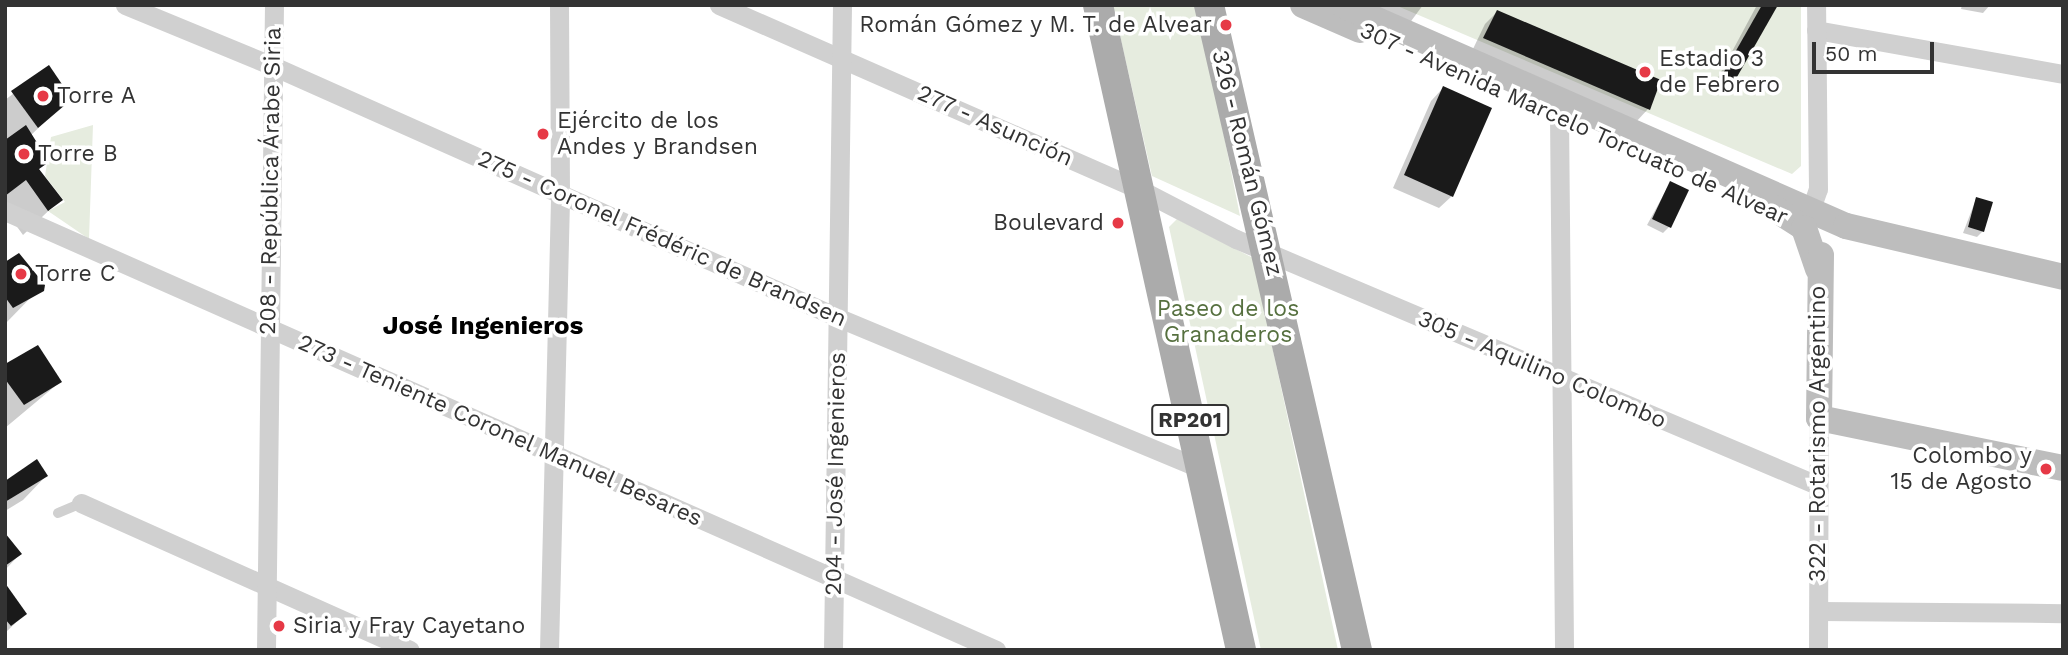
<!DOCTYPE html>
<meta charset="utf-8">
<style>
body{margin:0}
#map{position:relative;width:2068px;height:655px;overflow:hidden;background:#fff;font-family:"Work Sans",sans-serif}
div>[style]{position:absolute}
.green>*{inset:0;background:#e6ecdf}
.shadow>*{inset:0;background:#0003}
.building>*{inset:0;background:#1a1a1a}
.lane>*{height:10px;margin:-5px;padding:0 5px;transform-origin:5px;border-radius:5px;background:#d0d0d0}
.street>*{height:19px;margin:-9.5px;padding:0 9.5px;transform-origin:9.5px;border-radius:9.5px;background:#d0d0d0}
.secondary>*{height:26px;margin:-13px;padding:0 13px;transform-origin:13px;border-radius:13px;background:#bdbdbd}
.primary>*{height:30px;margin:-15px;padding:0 15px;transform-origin:15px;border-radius:15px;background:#ababab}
.dots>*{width:19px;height:19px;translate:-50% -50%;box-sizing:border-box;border:4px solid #fff;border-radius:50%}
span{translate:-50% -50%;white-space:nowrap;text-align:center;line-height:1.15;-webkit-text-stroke:7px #fff;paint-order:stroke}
.shield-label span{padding:2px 5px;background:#fff;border:2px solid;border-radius:5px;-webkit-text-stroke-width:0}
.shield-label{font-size:21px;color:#333;font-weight:700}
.poi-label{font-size:23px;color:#333}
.right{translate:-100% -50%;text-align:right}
.left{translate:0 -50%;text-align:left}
.street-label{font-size:23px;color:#333}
.park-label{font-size:23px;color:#56703f}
.quarter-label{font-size:26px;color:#000;font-weight:700}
.frame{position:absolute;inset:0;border:7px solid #333;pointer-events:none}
.scale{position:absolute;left:1812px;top:42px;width:122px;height:32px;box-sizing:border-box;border:4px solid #333;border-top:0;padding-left:9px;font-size:21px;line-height:24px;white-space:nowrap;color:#333;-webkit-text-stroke:5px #fff;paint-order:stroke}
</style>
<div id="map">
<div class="green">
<div style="clip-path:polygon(1113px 5px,1198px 5px,1240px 216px,1152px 176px)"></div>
<div style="clip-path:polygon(1395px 5px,1801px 5px,1801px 166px,1792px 174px)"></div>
<div style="clip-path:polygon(93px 125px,89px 239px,48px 211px,65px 202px,45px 176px,51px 137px)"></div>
<div style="clip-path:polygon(1177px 219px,1253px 258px,1338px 650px,1261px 650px,1169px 227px)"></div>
</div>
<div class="shadow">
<div style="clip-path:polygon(1356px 5px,1423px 5px,1406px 28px)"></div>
<div style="clip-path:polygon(1757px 5px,1776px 5px,1722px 92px,1713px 87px)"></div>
<div style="clip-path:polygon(1962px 5px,1990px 5px,1983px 13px,1961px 9px)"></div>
<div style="clip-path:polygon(1497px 12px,1658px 81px,1648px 109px,1636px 122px,1472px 51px,1485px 24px)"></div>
<div style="clip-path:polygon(48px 67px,69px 99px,30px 136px,47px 162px,38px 170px,61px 199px,23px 235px,5px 210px,5px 100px)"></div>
<div style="clip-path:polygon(1443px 88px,1452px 196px,1439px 208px,1393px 188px,1431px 101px)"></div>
<div style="clip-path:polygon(1670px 183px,1669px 227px,1663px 233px,1647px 225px)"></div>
<div style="clip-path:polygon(1976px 199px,1983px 231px,1977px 237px,1963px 233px)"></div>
<div style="clip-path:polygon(19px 255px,43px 285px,5px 324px,5px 264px)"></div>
<div style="clip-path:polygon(38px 347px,60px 382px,5px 428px,5px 360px,8px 364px)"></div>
<div style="clip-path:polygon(46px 476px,23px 500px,5px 511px,5px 477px,8px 481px)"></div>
<div style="clip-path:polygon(5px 536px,20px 554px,5px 570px)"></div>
<div style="clip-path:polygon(5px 586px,25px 614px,5px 633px)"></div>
</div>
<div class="building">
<div style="clip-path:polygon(1762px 5px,1778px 5px,1733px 84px,1721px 77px)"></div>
<div style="clip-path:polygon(1497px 10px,1661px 80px,1650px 110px,1483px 38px)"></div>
<div style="clip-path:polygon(49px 65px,72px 99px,38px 128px,11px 91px)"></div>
<div style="clip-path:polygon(1443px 86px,1492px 108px,1453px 197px,1404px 175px)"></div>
<div style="clip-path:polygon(26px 125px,49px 162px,39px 169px,63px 200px,48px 211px,26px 180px,5px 196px,5px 140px)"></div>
<div style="clip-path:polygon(1670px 181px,1689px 190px,1671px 228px,1652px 219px)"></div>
<div style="clip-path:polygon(1976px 197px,1993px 202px,1984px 232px,1968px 227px)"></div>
<div style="clip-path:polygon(19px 253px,45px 285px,44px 291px,13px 308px,5px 297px,5px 262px)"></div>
<div style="clip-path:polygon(38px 345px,62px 382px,24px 405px,5px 379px,5px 364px)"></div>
<div style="clip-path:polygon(37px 459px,48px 476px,5px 502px,5px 481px)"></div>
<div style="clip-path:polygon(5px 533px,22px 554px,5px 566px)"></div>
<div style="clip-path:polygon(5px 583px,27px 614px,11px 626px,5px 619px)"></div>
</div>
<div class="lane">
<div style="left:58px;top:513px;width:25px;rotate:-23deg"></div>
</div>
<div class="street">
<div style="left:125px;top:5px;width:160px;rotate:22.4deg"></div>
<div style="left:273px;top:66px;width:620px;rotate:24deg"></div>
<div style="left:839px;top:318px;width:391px;rotate:22.6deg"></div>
<div style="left:719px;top:5px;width:461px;rotate:23.7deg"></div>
<div style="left:1141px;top:190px;width:107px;rotate:27.3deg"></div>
<div style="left:1236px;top:239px;width:631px;rotate:22.95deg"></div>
<div style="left:1816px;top:30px;width:251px;rotate:10.1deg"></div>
<div style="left:1559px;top:115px;width:535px;rotate:89.46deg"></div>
<div style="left:1811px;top:209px;width:21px;rotate:-71deg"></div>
<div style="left:1818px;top:189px;width:184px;rotate:-90.6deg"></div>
<div style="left:5px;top:211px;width:1084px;rotate:23.89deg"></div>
<div style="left:81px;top:503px;width:360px;rotate:24.1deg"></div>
<div style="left:1819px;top:611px;width:244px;rotate:0.5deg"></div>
<div style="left:266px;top:650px;width:645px;rotate:-89.29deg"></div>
<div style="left:549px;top:650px;width:456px;rotate:-88.6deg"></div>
<div style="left:560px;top:194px;width:189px;rotate:-90.3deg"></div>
<div style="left:833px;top:650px;width:645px;rotate:-89.2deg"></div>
<div style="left:1818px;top:650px;width:232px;rotate:-89.8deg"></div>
</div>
<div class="secondary">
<div style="left:1303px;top:5px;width:62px;rotate:23.7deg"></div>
<div style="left:1343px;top:5px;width:549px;rotate:23.72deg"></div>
<div style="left:1846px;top:226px;width:223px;rotate:13.2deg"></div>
<div style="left:1772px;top:207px;width:38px;rotate:33deg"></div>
<div style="left:1804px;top:228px;width:43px;rotate:71.1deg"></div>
<div style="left:1821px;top:255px;width:163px;rotate:90.7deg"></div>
<div style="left:1819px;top:418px;width:249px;rotate:11.6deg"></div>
</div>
<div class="primary">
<div style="left:1098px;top:5px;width:661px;rotate:77.5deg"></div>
<div style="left:1209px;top:5px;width:662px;rotate:77.08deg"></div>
</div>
<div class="dots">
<div style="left:1226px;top:25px;background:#e63946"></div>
<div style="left:1645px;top:72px;background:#e63946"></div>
<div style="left:43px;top:96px;background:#e63946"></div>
<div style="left:543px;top:134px;background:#e63946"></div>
<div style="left:24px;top:154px;background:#e63946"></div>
<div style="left:1118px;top:223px;background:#e63946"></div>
<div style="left:21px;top:274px;background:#e63946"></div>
<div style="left:2046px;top:469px;background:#e63946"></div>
<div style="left:279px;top:626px;background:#e63946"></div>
</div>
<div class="shield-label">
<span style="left:1190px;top:420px">RP201</span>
</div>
<div class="poi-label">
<span class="right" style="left:1212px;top:25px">Román Gómez y M. T. de Alvear</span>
<span class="left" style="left:1659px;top:72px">Estadio 3<br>de Febrero</span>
<span class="left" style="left:57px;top:96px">Torre A</span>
<span class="left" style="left:557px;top:134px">Ejército de los<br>Andes y Brandsen</span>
<span class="left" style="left:38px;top:154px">Torre B</span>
<span class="right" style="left:1104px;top:223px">Boulevard</span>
<span class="left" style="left:35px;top:274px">Torre C</span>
<span class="right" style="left:2032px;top:469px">Colombo y<br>15 de Agosto</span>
<span class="left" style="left:293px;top:626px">Siria y Fray Cayetano</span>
</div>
<div class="street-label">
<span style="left:1574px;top:124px;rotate:24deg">307 - Avenida Marcelo Torcuato de Alvear</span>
<span style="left:995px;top:126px;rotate:24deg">277 - Asunción</span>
<span style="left:1247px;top:163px;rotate:76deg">326 - Román Gómez</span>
<span style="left:271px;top:181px;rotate:-89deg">208 - República Árabe Siria</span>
<span style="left:662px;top:239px;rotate:24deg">275 - Coronel Frédéric de Brandsen</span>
<span style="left:1542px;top:370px;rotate:23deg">305 - Aquilino Colombo</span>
<span style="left:500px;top:431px;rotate:24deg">273 - Teniente Coronel Manuel Besares</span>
<span style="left:1818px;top:434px;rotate:-90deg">322 - Rotarismo Argentino</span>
<span style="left:836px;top:474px;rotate:-89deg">204 - José Ingenieros</span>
</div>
<div class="park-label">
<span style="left:1228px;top:322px">Paseo de los<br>Granaderos</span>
</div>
<div class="quarter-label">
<span style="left:483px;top:326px">José Ingenieros</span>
</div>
<div class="frame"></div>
<div class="scale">50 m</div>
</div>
